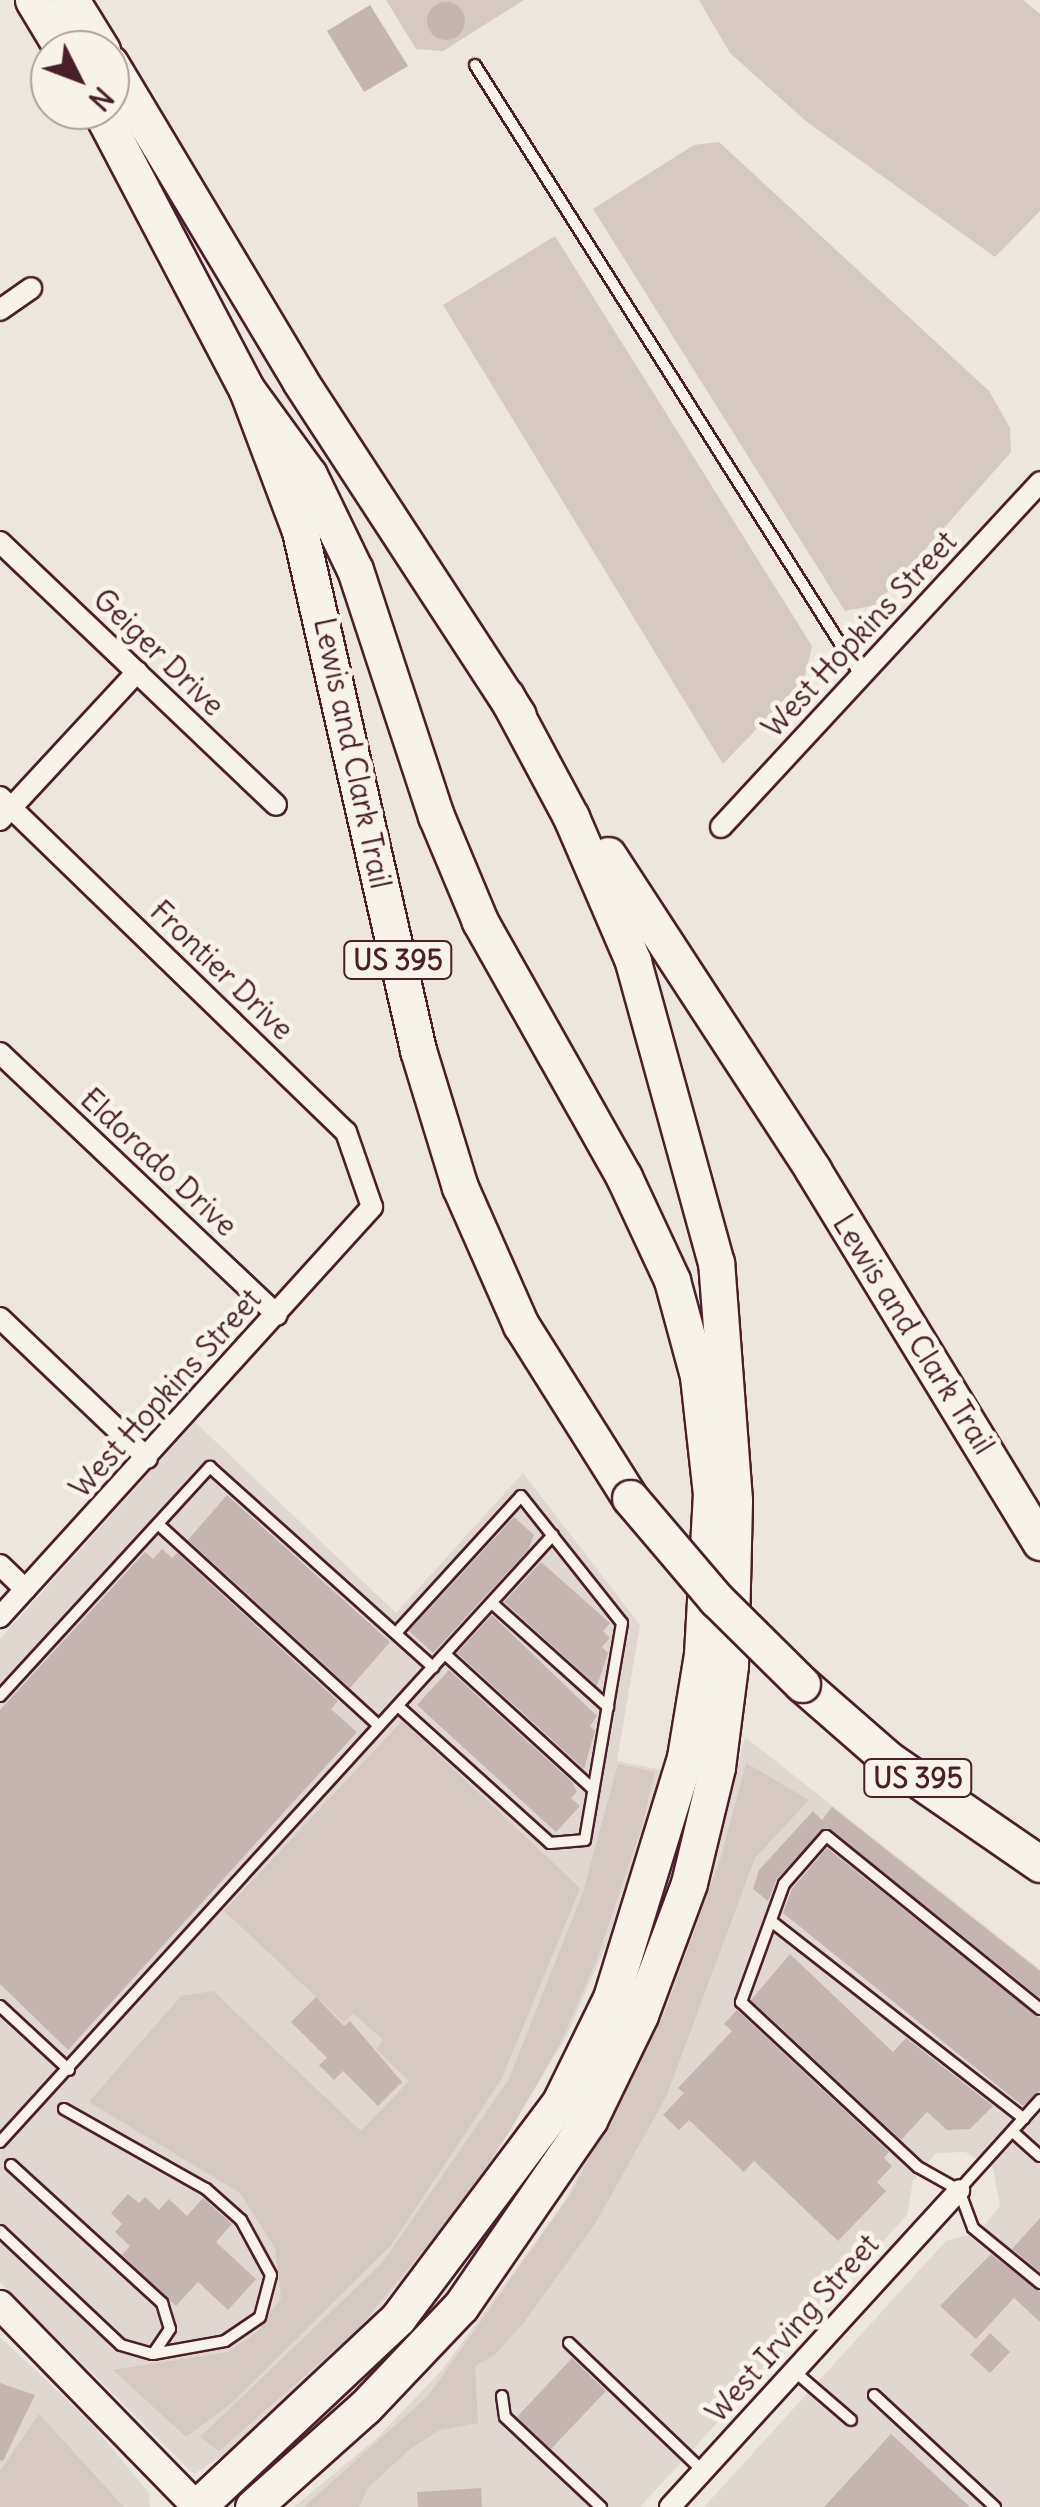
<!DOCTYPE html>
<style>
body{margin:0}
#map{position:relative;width:1040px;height:2507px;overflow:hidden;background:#ece6dd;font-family:Delius,sans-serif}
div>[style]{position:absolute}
.built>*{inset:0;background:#e0d7d0}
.green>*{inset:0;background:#d5c9c2}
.building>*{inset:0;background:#c4b5b0}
.round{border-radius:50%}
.roads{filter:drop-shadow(2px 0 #4a1f2b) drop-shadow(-2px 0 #4a1f2b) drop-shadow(0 2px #4a1f2b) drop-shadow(0 -2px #4a1f2b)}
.lane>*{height:10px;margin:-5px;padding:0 5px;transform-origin:5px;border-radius:5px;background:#f7f3e8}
.street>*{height:20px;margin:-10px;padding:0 10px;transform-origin:10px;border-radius:10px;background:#f7f3e8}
.secondary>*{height:28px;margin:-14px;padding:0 14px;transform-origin:14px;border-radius:14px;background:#f7f3e8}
.highway>*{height:35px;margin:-17.5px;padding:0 17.5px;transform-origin:17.5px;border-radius:17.5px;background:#f7f3e8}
.bridges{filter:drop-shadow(2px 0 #4a1f2b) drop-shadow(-2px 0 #4a1f2b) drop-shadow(0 2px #4a1f2b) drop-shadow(0 -2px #4a1f2b)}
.highway-bridge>*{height:35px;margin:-17.5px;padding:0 17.5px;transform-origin:17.5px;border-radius:17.5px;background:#f7f3e8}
span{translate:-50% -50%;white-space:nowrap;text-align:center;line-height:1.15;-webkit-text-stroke:10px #f7f3e8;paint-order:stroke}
.shield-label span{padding:2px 8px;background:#f7f3e8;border:2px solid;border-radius:8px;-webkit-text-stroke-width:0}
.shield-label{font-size:28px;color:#4a1f2b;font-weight:700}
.street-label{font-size:30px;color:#4a1f2b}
.north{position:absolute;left:30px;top:30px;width:100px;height:100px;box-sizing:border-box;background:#f7f3e8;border:2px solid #b29e9c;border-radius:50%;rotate:132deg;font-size:28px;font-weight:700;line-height:40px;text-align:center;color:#4a1f2b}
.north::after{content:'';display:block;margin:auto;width:35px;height:45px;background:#4a1f2b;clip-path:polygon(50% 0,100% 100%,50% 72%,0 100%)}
</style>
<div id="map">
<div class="built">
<div style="clip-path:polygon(195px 1422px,396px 1613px,523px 1473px,640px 1625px,617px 1761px,662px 1770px,606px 1946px,567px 2035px,473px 2193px,351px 2342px,225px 2454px,194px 2474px,0 2282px,0 1639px)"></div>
<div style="clip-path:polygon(745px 1737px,1040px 1969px,1040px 2507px,704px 2507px,946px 2241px,979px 2232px,1000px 2206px,993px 2168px,965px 2152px,936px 2153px,913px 2181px,907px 2215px,640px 2507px,294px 2507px,377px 2438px,442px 2370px,565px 2201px,665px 2004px,717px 1856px)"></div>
<div style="clip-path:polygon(0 2337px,90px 2422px,149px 2493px,150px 2507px,0 2507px)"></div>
</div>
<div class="green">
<div style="clip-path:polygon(386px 0,524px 0,443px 51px,416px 49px)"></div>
<div style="clip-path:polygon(699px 0,1023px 0,1040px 14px,1040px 211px,995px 257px,807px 122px,730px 53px)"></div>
<div style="clip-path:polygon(719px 142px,989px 391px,1010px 428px,1011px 452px,876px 605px,845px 611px,593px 209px,694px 145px)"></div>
<div style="clip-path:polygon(555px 236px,812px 646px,804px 679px,723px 764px,443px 305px)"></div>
<div style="clip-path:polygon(402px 1721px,580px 1888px,502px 2078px,391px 2245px,233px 2402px,186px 2437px,113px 2370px,228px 2352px,256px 2333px,281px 2298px,275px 2248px,240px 2193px,89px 2102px,181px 1996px,213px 1991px,361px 2131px,409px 2081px,376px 2049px,383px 2040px,353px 2013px,344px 2023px,224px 1911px)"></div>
<div style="clip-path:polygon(746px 1763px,809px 1800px,755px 1858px,666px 2097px,595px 2224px,525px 2321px,495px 2355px,475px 2366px,478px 2423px,440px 2430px,410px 2449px,368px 2488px,359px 2507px,304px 2507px,428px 2396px,570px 2195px,665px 2012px,721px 1857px)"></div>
<div style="clip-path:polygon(618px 1764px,655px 1772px,641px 1829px,597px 1959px,560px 2044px,514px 2123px,469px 2195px,357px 2330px,219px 2451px,200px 2437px,383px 2262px,509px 2079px,583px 1892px)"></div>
<div style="clip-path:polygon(39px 2414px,124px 2507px,0 2507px,0 2471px)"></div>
</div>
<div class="building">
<div class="round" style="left:427px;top:2px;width:38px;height:38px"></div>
<div style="clip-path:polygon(370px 5px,408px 66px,364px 92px,327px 31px)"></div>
<div style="clip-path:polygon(227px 1495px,390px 1642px,350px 1688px,188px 1540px)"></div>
<div style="clip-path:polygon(514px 1517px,534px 1535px,528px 1550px,433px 1653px,409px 1631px)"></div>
<div style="clip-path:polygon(162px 1549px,172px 1558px,177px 1553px,338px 1701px,331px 1709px,357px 1732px,68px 2050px,0 1984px,0 1710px,145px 1552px,153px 1559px)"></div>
<div style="clip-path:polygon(541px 1562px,610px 1623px,603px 1631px,610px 1638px,602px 1647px,608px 1653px,597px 1686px,504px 1602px)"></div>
<div style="clip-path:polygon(492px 1615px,597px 1716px,590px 1726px,595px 1731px,584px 1769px,457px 1653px)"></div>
<div style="clip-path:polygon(449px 1670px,572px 1782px,577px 1792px,571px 1798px,580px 1806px,556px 1832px,417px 1705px)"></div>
<div style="clip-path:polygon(832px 1807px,1040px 1971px,1040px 1998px,828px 1828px,777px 1878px,768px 1901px,753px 1889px,759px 1870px,813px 1811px,822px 1820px)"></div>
<div style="clip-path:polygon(827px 1848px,1040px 2018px,1040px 2091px,1023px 2106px,783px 1913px,792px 1889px)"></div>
<div style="clip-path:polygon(790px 1954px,893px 2052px,906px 2038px,993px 2106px,970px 2129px,947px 2130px,927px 2112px,901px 2140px,751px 2000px)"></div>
<div style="clip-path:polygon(316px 1997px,344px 2026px,350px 2021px,402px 2082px,378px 2106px,343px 2071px,334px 2080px,319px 2065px,327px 2058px,291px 2022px)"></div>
<div style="clip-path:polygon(737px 2010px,889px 2152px,884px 2158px,892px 2166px,877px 2182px,886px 2191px,838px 2241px,754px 2161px,744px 2172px,689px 2120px,679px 2130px,663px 2115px,684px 2093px,678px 2088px,732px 2031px,724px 2024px)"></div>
<div style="clip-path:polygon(128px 2194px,139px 2203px,145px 2197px,159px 2210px,169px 2199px,187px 2216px,203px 2198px,232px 2224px,216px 2242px,256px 2279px,228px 2310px,198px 2282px,176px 2306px,122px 2255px,130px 2246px,115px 2232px,122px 2224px,111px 2213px)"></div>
<div style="clip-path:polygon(1040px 2218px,1040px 2272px,1012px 2249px)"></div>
<div style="clip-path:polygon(991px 2254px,1040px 2292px,1040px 2322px,1014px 2298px,976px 2339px,940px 2306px)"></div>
<div style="clip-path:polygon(990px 2333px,1010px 2352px,990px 2373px,970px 2355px)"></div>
<div style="clip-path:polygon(572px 2358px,606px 2391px,551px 2449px,517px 2417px)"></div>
<div style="clip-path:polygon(0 2383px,35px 2395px,3px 2461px,0 2460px)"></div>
<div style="clip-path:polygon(891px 2434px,970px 2507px,824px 2507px)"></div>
<div style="clip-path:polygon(481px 2488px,482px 2507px,418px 2507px,417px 2492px)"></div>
</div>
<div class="roads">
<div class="lane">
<div style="left:475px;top:65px;width:721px;rotate:57.74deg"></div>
<div style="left:158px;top:1524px;width:299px;rotate:42.4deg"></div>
<div style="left:492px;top:1603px;width:156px;rotate:41.9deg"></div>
<div style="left:396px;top:1633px;width:185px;rotate:-47.6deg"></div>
<div style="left:521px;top:1496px;width:162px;rotate:51.5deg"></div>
<div style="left:622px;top:1623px;width:220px;rotate:99.7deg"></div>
<div style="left:585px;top:1840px;width:35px;rotate:175deg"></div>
<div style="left:550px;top:1843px;width:205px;rotate:-138deg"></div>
<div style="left:445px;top:1654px;width:200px;rotate:42.4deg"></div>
<div style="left:0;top:1696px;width:311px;rotate:-47.5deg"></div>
<div style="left:210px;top:1467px;width:300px;rotate:41.9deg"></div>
<div style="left:771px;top:1921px;width:321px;rotate:38deg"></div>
<div style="left:0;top:2006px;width:94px;rotate:42.8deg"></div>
<div style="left:1040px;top:2009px;width:275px;rotate:-141deg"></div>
<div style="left:826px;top:1836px;width:64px;rotate:131.2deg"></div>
<div style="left:784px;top:1884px;width:126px;rotate:110deg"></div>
<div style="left:741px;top:2002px;width:242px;rotate:43deg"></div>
<div style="left:918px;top:2167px;width:47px;rotate:29.3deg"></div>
<div style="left:959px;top:2190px;width:40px;rotate:69.8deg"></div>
<div style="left:973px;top:2228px;width:87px;rotate:39.4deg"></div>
<div style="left:1013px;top:2132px;width:36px;rotate:42deg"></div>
<div style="left:0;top:2142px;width:821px;rotate:-47.67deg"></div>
<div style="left:11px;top:2165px;width:205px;rotate:42.4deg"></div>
<div style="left:162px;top:2303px;width:27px;rotate:73deg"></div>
<div style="left:170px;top:2329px;width:30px;rotate:124deg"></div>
<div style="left:959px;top:2190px;width:121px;rotate:-48deg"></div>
<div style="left:0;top:2231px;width:166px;rotate:43.3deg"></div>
<div style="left:121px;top:2345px;width:33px;rotate:16deg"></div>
<div style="left:153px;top:2354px;width:73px;rotate:-10.2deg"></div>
<div style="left:225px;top:2341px;width:42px;rotate:-34.4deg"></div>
<div style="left:260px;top:2317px;width:43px;rotate:-75.3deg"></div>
<div style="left:271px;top:2275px;width:63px;rotate:-118.6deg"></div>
<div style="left:241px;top:2220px;width:47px;rotate:-138.5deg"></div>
<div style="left:206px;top:2189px;width:163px;rotate:-150.6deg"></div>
<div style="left:569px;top:2343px;width:185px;rotate:43.7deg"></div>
<div style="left:794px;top:2371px;width:75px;rotate:40.7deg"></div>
<div style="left:874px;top:2395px;width:165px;rotate:42.8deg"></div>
<div style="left:502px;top:2396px;width:21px;rotate:82deg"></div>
<div style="left:505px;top:2417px;width:132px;rotate:43.2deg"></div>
</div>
<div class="street">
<div style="left:0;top:310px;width:38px;rotate:-35deg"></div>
<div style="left:0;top:542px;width:381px;rotate:43.6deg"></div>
<div style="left:0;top:797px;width:482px;rotate:44.1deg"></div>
<div style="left:346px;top:1132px;width:79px;rotate:70.9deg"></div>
<div style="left:372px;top:1207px;width:554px;rotate:132.22deg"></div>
<div style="left:0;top:820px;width:202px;rotate:-47.2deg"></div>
<div style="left:721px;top:827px;width:470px;rotate:-47.2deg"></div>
<div style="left:0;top:1053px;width:381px;rotate:43.4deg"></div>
<div style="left:0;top:1318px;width:203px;rotate:43.6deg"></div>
<div style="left:0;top:1565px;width:35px;rotate:44deg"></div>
<div style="left:670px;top:2507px;width:429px;rotate:-47.6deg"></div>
</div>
<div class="secondary">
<div style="left:0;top:2305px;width:282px;rotate:45.7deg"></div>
</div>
<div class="highway">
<div style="left:33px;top:0;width:58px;rotate:59deg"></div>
<div style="left:71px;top:0;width:59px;rotate:58.2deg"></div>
<div style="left:110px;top:63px;width:370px;rotate:59.1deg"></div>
<div style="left:300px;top:381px;width:399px;rotate:56.9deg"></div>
<div style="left:100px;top:110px;width:316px;rotate:62.3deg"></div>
<div style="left:247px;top:390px;width:151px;rotate:69.4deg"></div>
<div style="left:300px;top:531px;width:532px;rotate:77.19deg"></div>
<div style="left:418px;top:1050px;width:143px;rotate:73deg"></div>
<div style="left:460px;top:1187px;width:151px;rotate:66.2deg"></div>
<div style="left:521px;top:1325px;width:204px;rotate:57.8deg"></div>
<div style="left:608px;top:855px;width:376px;rotate:56.9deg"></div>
<div style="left:813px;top:1170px;width:436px;rotate:58.6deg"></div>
<div style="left:802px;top:1684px;width:114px;rotate:41.1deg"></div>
<div style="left:888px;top:1759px;width:185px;rotate:34.6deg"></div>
<div style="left:197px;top:2507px;width:276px;rotate:-43.2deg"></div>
<div style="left:398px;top:2318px;width:270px;rotate:-53.1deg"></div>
<div style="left:560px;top:2102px;width:116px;rotate:-63.9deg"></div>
<div style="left:611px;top:1998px;width:252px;rotate:-72.9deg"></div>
<div style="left:685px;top:1757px;width:104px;rotate:-80.6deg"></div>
<div style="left:702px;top:1654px;width:160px;rotate:-86.8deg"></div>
<div style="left:711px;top:1494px;width:119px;rotate:-96.3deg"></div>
<div style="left:698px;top:1376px;width:99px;rotate:-105.2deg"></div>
<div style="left:672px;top:1280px;width:114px;rotate:-115deg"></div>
<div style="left:624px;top:1177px;width:294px;rotate:-119.4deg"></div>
<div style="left:480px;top:921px;width:114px;rotate:-112.7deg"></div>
<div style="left:436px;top:816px;width:259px;rotate:-108.2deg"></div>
<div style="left:355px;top:570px;width:106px;rotate:-115.8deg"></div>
<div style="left:309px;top:475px;width:105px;rotate:-126.1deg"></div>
<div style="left:253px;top:2507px;width:150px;rotate:-41.8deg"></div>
<div style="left:365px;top:2407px;width:139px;rotate:-46.5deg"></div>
<div style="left:461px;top:2306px;width:226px;rotate:-55.5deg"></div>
<div style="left:589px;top:2120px;width:117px;rotate:-64.1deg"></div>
<div style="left:640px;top:2015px;width:141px;rotate:-69.6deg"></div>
<div style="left:689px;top:1883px;width:119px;rotate:-76.4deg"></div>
<div style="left:717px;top:1767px;width:102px;rotate:-82.7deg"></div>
<div style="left:730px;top:1666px;width:166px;rotate:-88.6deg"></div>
<div style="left:734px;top:1500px;width:238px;rotate:-94.3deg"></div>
<div style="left:716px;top:1263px;width:313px;rotate:-105.4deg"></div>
<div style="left:633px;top:961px;width:157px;rotate:-113.3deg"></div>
<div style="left:571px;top:817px;width:137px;rotate:-118.2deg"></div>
</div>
</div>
<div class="bridges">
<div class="highway-bridge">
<div style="left:630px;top:1498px;width:133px;rotate:49.6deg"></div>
<div style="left:716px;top:1599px;width:121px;rotate:44.7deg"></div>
</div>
</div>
<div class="shield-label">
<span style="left:398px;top:960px">US 395</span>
<span style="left:918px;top:1778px">US 395</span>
</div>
<div class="street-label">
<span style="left:859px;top:634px;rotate:-47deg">West Hopkins Street</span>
<span style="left:159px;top:652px;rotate:44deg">Geiger Drive</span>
<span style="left:353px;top:753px;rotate:78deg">Lewis and Clark Trail</span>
<span style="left:222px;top:970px;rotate:44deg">Frontier Drive</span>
<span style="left:159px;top:1162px;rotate:43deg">Eldorado Drive</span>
<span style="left:914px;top:1334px;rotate:58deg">Lewis and Clark Trail</span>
<span style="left:165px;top:1393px;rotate:-48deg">West Hopkins Street</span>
<span style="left:792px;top:2328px;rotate:-48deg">West Irving Street</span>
</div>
<div class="north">N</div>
</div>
